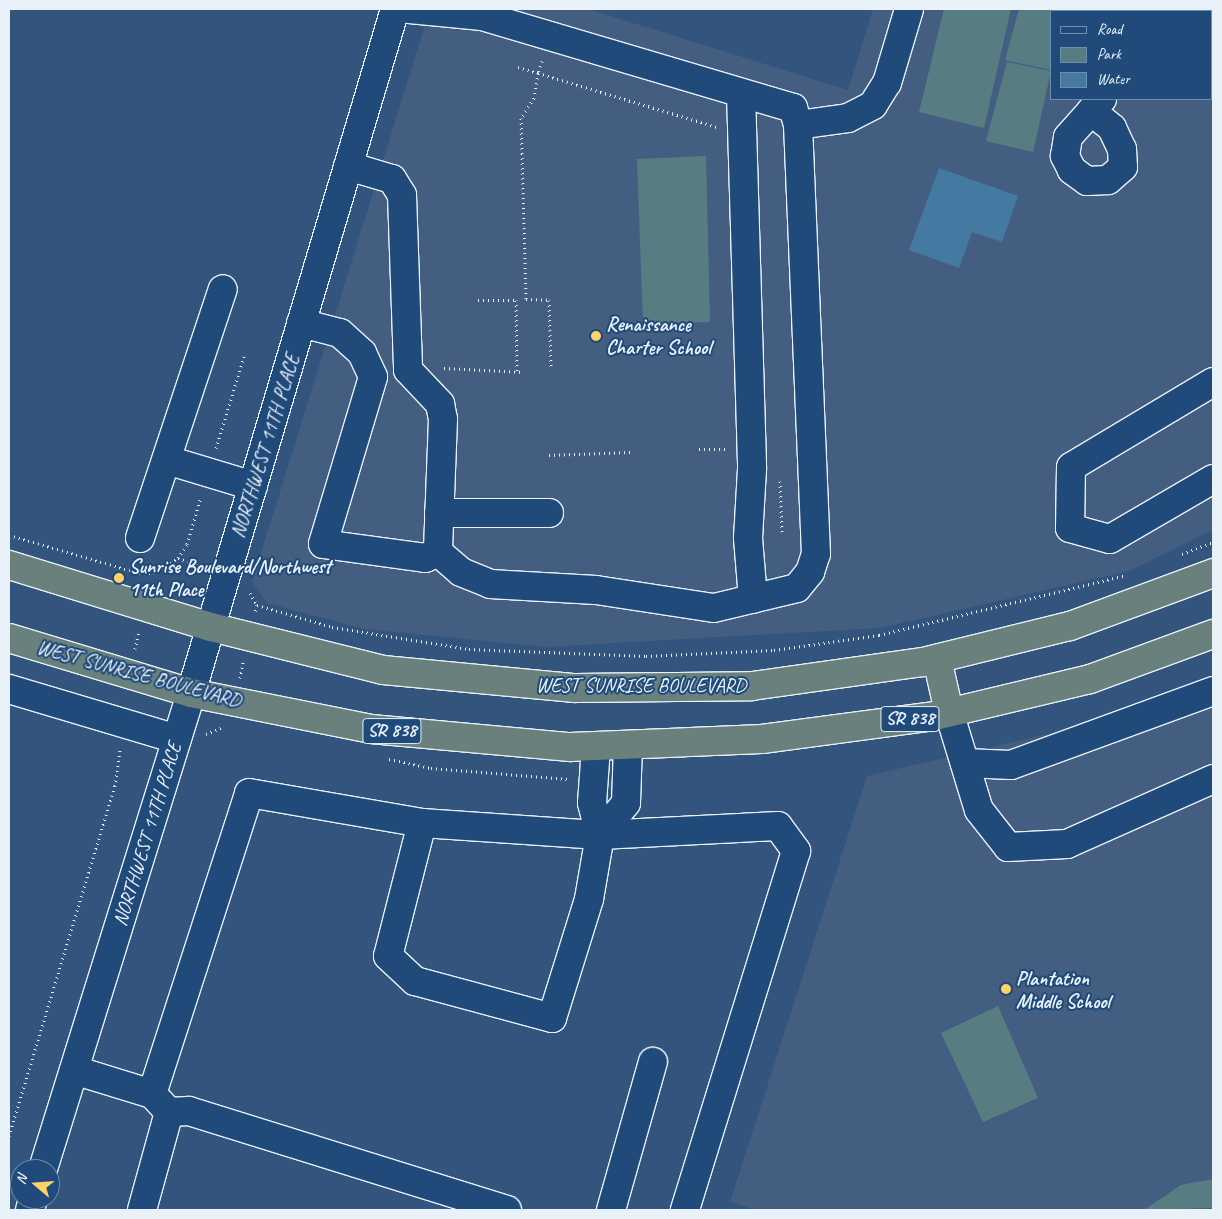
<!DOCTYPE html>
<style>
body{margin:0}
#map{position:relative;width:1222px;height:1219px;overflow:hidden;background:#33547d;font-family:Caveat,sans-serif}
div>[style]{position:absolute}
.built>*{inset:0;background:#445e81}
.green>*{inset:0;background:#577d83}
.water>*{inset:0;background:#4479a2}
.path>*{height:3px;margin-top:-1.5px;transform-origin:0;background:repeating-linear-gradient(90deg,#e8f1f8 0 1px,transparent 0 5px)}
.roads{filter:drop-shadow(1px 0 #e8f1f8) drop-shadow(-1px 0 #e8f1f8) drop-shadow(0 1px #e8f1f8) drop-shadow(0 -1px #e8f1f8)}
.minor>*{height:28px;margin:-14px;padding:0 14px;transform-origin:14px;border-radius:14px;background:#1f4a7a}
.highway>*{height:28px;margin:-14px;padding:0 14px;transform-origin:14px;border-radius:14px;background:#6a807c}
.dots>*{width:14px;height:14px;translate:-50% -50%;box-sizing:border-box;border:2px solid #1f4a7a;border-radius:50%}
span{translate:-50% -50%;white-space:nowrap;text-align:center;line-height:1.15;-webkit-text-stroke:4px #1f4a7a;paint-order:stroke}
.shield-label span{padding:1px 4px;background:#1f4a7a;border:1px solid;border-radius:4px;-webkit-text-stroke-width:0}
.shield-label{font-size:19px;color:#e8f1f8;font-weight:700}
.poi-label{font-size:20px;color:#e8f1f8;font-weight:700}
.left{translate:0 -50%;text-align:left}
.street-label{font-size:20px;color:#e8f1f8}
.frame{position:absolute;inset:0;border:10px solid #e8f1f8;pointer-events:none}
.legend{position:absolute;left:1050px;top:10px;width:162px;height:90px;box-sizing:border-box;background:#1f4a7a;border:1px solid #6f8dac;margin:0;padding:6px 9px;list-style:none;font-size:15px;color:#e8f1f8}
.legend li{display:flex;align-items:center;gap:10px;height:25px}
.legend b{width:25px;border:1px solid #6f8dac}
.north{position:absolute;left:10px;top:1159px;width:50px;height:50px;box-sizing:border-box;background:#1f4a7a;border:1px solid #6f8dac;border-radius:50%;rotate:288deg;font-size:14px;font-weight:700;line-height:20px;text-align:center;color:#e8f1f8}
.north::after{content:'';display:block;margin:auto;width:18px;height:22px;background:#ffd166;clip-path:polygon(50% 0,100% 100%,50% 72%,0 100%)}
</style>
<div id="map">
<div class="built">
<div style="clip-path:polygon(evenodd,430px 9px,588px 9px,848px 90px,873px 9px,1213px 9px,1213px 530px,1129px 571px,880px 628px,545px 647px,364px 629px,267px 603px,252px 582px,430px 9px,1051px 11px,1211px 11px,1211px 99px,1051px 99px,1051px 11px)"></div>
<div style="clip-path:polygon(1213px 681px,1213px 1210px,756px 1210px,730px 1202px,867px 776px,1134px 714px)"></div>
</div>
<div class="green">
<div style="clip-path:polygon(944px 9px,1011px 9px,984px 128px,919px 112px)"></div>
<div style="clip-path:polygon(1019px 9px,1067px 9px,1051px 11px,1051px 70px,1005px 60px)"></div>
<div style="clip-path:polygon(1007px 62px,1051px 71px,1033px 152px,986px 141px)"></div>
<div style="clip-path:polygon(706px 156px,710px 322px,643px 324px,637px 159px)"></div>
<div style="clip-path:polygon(998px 1006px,1038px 1098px,983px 1122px,941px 1033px)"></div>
<div style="clip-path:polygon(1213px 1179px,1213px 1208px,1144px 1210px,1181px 1185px)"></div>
</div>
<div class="water">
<div style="clip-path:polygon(939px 168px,1018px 196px,1002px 242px,972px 232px,959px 268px,909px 250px)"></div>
</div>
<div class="path">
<div style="left:542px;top:61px;width:13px;rotate:108deg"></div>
<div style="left:538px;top:73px;width:187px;rotate:16.8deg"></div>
<div style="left:518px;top:67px;width:21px;rotate:17deg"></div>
<div style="left:538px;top:73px;width:25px;rotate:99deg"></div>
<div style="left:534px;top:98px;width:24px;rotate:123deg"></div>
<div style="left:521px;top:118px;width:181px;rotate:88.4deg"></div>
<div style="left:526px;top:299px;width:23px;rotate:2deg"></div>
<div style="left:549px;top:300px;width:69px;rotate:88.3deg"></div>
<div style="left:478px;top:300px;width:38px"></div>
<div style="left:516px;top:300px;width:72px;rotate:89.2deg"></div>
<div style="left:444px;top:368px;width:80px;rotate:2.9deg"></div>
<div style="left:216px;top:448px;width:99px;rotate:-73deg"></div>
<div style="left:699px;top:449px;width:28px"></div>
<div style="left:549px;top:455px;width:82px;rotate:-2.1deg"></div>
<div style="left:780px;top:481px;width:51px;rotate:87.8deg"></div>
<div style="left:9px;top:535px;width:135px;rotate:16.3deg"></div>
<div style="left:139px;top:573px;width:14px"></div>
<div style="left:153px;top:573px;width:29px;rotate:-31deg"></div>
<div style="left:178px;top:558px;width:17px;rotate:-57deg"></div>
<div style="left:187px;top:544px;width:49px;rotate:-73.4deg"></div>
<div style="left:1182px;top:554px;width:33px;rotate:-21deg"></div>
<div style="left:178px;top:558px;width:27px;rotate:20deg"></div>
<div style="left:250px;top:593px;width:14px;rotate:60deg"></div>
<div style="left:257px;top:605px;width:7px;rotate:106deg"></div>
<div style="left:257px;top:605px;width:78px;rotate:16.3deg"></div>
<div style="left:332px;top:627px;width:139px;rotate:9.1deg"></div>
<div style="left:469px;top:649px;width:177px;rotate:2.3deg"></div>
<div style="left:646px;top:656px;width:128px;rotate:-2.7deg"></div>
<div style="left:774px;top:650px;width:106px;rotate:-8.1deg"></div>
<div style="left:879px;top:635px;width:255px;rotate:-13.6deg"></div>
<div style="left:135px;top:649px;width:19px;rotate:-78deg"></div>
<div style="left:240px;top:678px;width:16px;rotate:-79deg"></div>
<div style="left:206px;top:734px;width:18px;rotate:-22deg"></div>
<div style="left:389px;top:759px;width:43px;rotate:12.1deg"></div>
<div style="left:431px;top:768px;width:138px;rotate:4.6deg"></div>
<div style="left:9px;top:1136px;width:366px;rotate:-73.2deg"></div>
<div style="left:115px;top:786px;width:37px;rotate:-82deg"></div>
</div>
<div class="roads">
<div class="minor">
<div style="left:1180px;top:11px;width:3px;rotate:-45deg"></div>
<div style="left:741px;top:93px;width:376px;rotate:88.3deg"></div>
<div style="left:752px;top:469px;width:69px;rotate:93.3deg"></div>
<div style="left:748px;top:538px;width:61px;rotate:85.3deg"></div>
<div style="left:1091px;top:111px;width:27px;rotate:39deg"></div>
<div style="left:1112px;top:128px;width:23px;rotate:65deg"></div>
<div style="left:1122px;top:149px;width:18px;rotate:87deg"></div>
<div style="left:1123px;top:167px;width:20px;rotate:139deg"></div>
<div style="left:1108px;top:180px;width:21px;rotate:177deg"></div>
<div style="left:1087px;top:181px;width:19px;rotate:-144deg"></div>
<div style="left:1072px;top:170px;width:16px;rotate:-117deg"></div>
<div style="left:1065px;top:156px;width:19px;rotate:-81deg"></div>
<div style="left:1068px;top:137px;width:51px;rotate:-48.2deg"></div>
<div style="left:798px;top:125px;width:50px;rotate:-8deg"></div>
<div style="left:848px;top:118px;width:28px;rotate:-27deg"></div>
<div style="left:873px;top:105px;width:26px;rotate:-58deg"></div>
<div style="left:887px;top:83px;width:77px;rotate:-73.4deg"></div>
<div style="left:348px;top:166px;width:46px;rotate:16.5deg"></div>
<div style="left:392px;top:179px;width:19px;rotate:58deg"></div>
<div style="left:402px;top:195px;width:175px;rotate:88deg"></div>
<div style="left:408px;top:370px;width:47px;rotate:46.7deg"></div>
<div style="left:440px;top:404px;width:15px;rotate:79deg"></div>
<div style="left:443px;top:419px;width:133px;rotate:92.2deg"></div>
<div style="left:438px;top:552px;width:30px;rotate:41deg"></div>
<div style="left:461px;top:572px;width:31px;rotate:22deg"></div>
<div style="left:490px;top:584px;width:106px;rotate:3.2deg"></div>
<div style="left:596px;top:590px;width:119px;rotate:8.7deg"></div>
<div style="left:714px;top:608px;width:85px;rotate:-13.5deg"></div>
<div style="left:797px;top:588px;width:21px;rotate:-51deg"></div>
<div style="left:810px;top:572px;width:19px;rotate:-72deg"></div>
<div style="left:816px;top:554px;width:429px;rotate:-92.4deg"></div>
<div style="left:798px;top:125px;width:18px;rotate:-106deg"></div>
<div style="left:793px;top:108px;width:324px;rotate:-163.5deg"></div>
<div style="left:482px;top:16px;width:73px;rotate:-174.5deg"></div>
<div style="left:301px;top:323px;width:40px;rotate:14.4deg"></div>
<div style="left:340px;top:333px;width:30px;rotate:42deg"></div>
<div style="left:362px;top:353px;width:26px;rotate:65deg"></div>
<div style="left:373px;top:377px;width:174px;rotate:106.7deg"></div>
<div style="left:323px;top:544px;width:103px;rotate:7.8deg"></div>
<div style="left:425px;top:558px;width:14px;rotate:-25deg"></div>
<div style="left:1213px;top:382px;width:165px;rotate:149.1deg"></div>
<div style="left:1071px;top:467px;width:61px;rotate:90.9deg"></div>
<div style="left:1070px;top:528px;width:41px;rotate:15.4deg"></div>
<div style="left:1110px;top:539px;width:119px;rotate:-30.2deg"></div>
<div style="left:167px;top:460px;width:90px;rotate:16.8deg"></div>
<div style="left:439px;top:513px;width:110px"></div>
<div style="left:140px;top:538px;width:262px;rotate:-71.6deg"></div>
<div style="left:9px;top:689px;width:175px;rotate:16.6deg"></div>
<div style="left:949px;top:712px;width:102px;rotate:73deg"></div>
<div style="left:979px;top:810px;width:47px;rotate:51.9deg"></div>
<div style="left:1008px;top:847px;width:59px;rotate:-2.9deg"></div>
<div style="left:1067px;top:844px;width:160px;rotate:-24deg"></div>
<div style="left:965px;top:763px;width:46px;rotate:2.5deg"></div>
<div style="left:1011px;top:765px;width:215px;rotate:-20.1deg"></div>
<div style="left:422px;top:823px;width:137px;rotate:104.3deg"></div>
<div style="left:388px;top:956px;width:37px;rotate:43deg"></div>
<div style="left:415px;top:981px;width:142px;rotate:15.1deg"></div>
<div style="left:552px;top:1018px;width:125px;rotate:-72.7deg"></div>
<div style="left:589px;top:899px;width:65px;rotate:-80.2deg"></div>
<div style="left:600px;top:835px;width:33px;rotate:-104deg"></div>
<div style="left:592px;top:803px;width:56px;rotate:-85.9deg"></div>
<div style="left:600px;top:835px;width:41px;rotate:-50.9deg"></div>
<div style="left:626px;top:803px;width:58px;rotate:-88deg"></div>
<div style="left:74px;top:1070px;width:82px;rotate:17.1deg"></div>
<div style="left:169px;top:1112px;width:20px;rotate:-3deg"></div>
<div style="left:189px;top:1111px;width:333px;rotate:17.3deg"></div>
<div style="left:43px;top:1169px;width:498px;rotate:-72.7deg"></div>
<div style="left:191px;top:693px;width:714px;rotate:-73.39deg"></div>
<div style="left:30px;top:1210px;width:11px;rotate:-75deg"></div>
<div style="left:142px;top:1210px;width:102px;rotate:-74.6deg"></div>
<div style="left:169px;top:1112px;width:25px;rotate:-133deg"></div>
<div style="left:152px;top:1094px;width:316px;rotate:-72.1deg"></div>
<div style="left:249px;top:793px;width:176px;rotate:9.8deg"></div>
<div style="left:422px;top:823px;width:178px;rotate:3.9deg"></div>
<div style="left:600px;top:835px;width:178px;rotate:-2.9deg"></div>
<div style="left:778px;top:826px;width:31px;rotate:54deg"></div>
<div style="left:796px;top:851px;width:376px;rotate:107.2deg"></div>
<div style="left:611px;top:1210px;width:154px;rotate:-74.2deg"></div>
</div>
<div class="highway">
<div style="left:9px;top:565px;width:211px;rotate:17.1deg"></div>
<div style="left:211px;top:627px;width:177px;rotate:14deg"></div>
<div style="left:383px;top:670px;width:193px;rotate:5.4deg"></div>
<div style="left:575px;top:688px;width:177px;rotate:-0.6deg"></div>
<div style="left:752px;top:686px;width:173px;rotate:-8deg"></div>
<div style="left:923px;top:662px;width:151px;rotate:-13.8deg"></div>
<div style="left:1070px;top:626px;width:153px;rotate:-20.3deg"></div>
<div style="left:9px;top:638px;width:190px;rotate:16.8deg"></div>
<div style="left:191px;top:693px;width:184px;rotate:11.3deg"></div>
<div style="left:371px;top:729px;width:200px;rotate:5.2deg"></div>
<div style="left:570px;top:747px;width:192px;rotate:-2.4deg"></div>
<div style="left:762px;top:739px;width:175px;rotate:-7.6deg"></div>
<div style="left:935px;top:716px;width:159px;rotate:-13.4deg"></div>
<div style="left:1090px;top:679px;width:131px;rotate:-20.1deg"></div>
<div style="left:937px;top:659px;width:54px;rotate:77.2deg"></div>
</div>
</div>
<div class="dots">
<div style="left:596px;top:336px;background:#ffd166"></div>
<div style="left:119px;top:578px;background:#ffd166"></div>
<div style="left:1006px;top:989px;background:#ffd166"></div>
</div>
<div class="shield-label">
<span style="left:910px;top:719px">SR 838</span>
<span style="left:392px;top:731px">SR 838</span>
</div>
<div class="poi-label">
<span class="left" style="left:606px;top:336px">Renaissance<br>Charter School</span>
<span class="left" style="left:129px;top:578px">Sunrise Boulevard/Northwest<br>11th Place</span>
<span class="left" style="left:1016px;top:990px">Plantation<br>Middle School</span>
</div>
<div class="street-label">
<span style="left:265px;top:446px;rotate:-73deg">NORTHWEST 11TH PLACE</span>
<span style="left:139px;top:674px;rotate:15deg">WEST SUNRISE BOULEVARD</span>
<span style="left:641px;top:685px">WEST SUNRISE BOULEVARD</span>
<span style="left:147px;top:834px;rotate:-73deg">NORTHWEST 11TH PLACE</span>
</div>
<div class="frame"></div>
<ul class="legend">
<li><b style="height:6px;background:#1f4a7a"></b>Road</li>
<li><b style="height:14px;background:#577d83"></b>Park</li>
<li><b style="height:14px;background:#4479a2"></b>Water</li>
</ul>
<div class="north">N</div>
</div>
